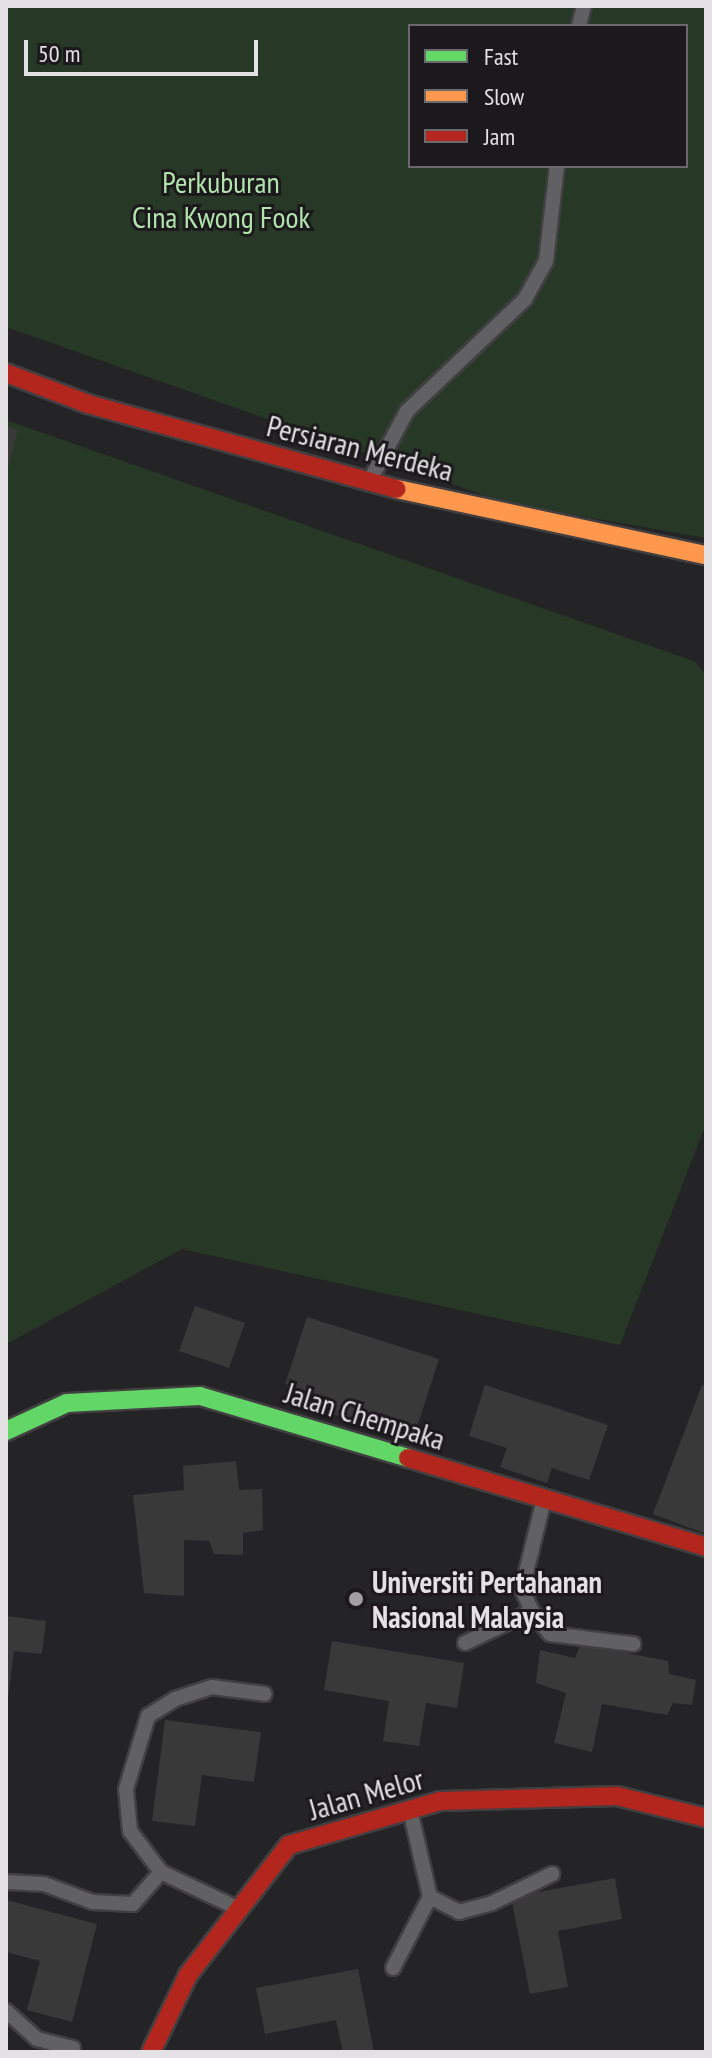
<!DOCTYPE html>
<style>
body{margin:0}
#map{position:relative;width:712px;height:2058px;overflow:hidden;background:#242325;font-family:"PT Sans Narrow",sans-serif}
div>[style]{position:absolute}
.green>*{inset:0;background:#273926}
.building>*{inset:0;background:#3a3939}
.roads{filter:drop-shadow(2px 0 #413f41) drop-shadow(-2px 0 #413f41) drop-shadow(0 2px #413f41) drop-shadow(0 -2px #413f41)}
.lane>*{height:14px;margin:-7px;padding:0 7px;transform-origin:7px;border-radius:7px;background:#616062}
.fast>*{height:18px;margin:-9px;padding:0 9px;transform-origin:9px;border-radius:9px;background:#63d668}
.slow>*{height:18px;margin:-9px;padding:0 9px;transform-origin:9px;border-radius:9px;background:#ff974d}
.jam>*{height:18px;margin:-9px;padding:0 9px;transform-origin:9px;border-radius:9px;background:#b3261e}
.dots>*{width:22px;height:22px;translate:-50% -50%;box-sizing:border-box;border:4px solid #1c191c;border-radius:50%}
span{translate:-50% -50%;white-space:nowrap;text-align:center;line-height:1.15;-webkit-text-stroke:6px #1c191c;paint-order:stroke}
.park-label{font-size:30px;color:#b1e4ac}
.street-label{font-size:30px;color:#e3e1e3}
.poi-label{font-size:30px;color:#e3e1e3;font-weight:700}
.left{translate:0 -50%;text-align:left}
.frame{position:absolute;inset:0;border:8px solid #e3e1e3;pointer-events:none}
.legend{position:absolute;left:408px;top:24px;width:280px;height:144px;box-sizing:border-box;background:#1c191c;border:2px solid #6c696c;margin:0;padding:10px 14px;list-style:none;font-size:24px;color:#e3e1e3}
.legend li{display:flex;align-items:center;gap:16px;height:40px}
.legend b{width:40px;border:2px solid #6c696c}
.scale{position:absolute;left:24px;top:40px;width:234px;height:36px;box-sizing:border-box;border:4px solid #e3e1e3;border-top:0;padding-left:10px;font-size:24px;line-height:28px;white-space:nowrap;color:#e3e1e3;-webkit-text-stroke:6px #1c191c;paint-order:stroke}
</style>
<div id="map">
<div class="green">
<div style="clip-path:polygon(evenodd,6px 6px,706px 6px,706px 538px,506px 503px,6px 327px,6px 6px,410px 26px,686px 26px,686px 166px,410px 166px,410px 26px)"></div>
<div style="clip-path:polygon(6px 420px,696px 662px,706px 676px,706px 1124px,620px 1345px,182px 1249px,6px 1344px)"></div>
</div>
<div class="building">
<div style="clip-path:polygon(6px 426px,18px 430px,7px 472px,6px 472px)"></div>
<div style="clip-path:polygon(195px 1306px,245px 1323px,229px 1368px,179px 1351px)"></div>
<div style="clip-path:polygon(307px 1317px,439px 1359px,417px 1427px,372px 1413px,368px 1425px,325px 1412px,329px 1398px,285px 1384px)"></div>
<div style="clip-path:polygon(485px 1385px,608px 1425px,589px 1480px,552px 1468px,547px 1483px,500px 1467px,507px 1448px,469px 1436px)"></div>
<div style="clip-path:polygon(702px 1385px,706px 1386px,706px 1534px,653px 1514px)"></div>
<div style="clip-path:polygon(236px 1461px,239px 1490px,262px 1489px,263px 1530px,243px 1533px,243px 1555px,214px 1554px,209px 1541px,184px 1540px,184px 1596px,144px 1593px,133px 1495px,184px 1490px,183px 1466px)"></div>
<div style="clip-path:polygon(6px 1616px,46px 1621px,42px 1654px,14px 1651px,8px 1699px)"></div>
<div style="clip-path:polygon(332px 1641px,464px 1663px,457px 1708px,426px 1703px,419px 1746px,383px 1741px,389px 1701px,324px 1690px)"></div>
<div style="clip-path:polygon(581px 1644px,668px 1661px,669px 1674px,696px 1680px,692px 1705px,673px 1703px,667px 1715px,602px 1704px,592px 1752px,554px 1743px,566px 1693px,536px 1683px,540px 1650px,575px 1658px)"></div>
<div style="clip-path:polygon(165px 1720px,261px 1732px,254px 1782px,202px 1775px,195px 1826px,152px 1821px)"></div>
<div style="clip-path:polygon(615px 1878px,622px 1919px,558px 1931px,568px 1987px,530px 1994px,511px 1897px)"></div>
<div style="clip-path:polygon(6px 1900px,97px 1924px,72px 2022px,27px 2010px,40px 1961px,6px 1952px)"></div>
<div style="clip-path:polygon(358px 1969px,374px 2052px,343px 2052px,336px 2020px,265px 2034px,256px 1988px)"></div>
</div>
<div class="roads">
<div class="lane">
<div style="left:579px;top:26px;width:21px;rotate:-76deg"></div>
<div style="left:370px;top:480px;width:78px;rotate:-61.8deg"></div>
<div style="left:407px;top:411px;width:163px;rotate:-43.5deg"></div>
<div style="left:525px;top:299px;width:43px;rotate:-61.1deg"></div>
<div style="left:546px;top:261px;width:96px;rotate:-83.4deg"></div>
<div style="left:543px;top:1503px;width:89px;rotate:103.7deg"></div>
<div style="left:522px;top:1589px;width:24px;rotate:66deg"></div>
<div style="left:532px;top:1611px;width:29px;rotate:52deg"></div>
<div style="left:550px;top:1634px;width:84px;rotate:6.9deg"></div>
<div style="left:465px;top:1643px;width:74px;rotate:-25.5deg"></div>
<div style="left:6px;top:1882px;width:38px;rotate:3deg"></div>
<div style="left:44px;top:1884px;width:52px;rotate:20.2deg"></div>
<div style="left:93px;top:1902px;width:40px;rotate:2.9deg"></div>
<div style="left:133px;top:1904px;width:43px;rotate:-48.8deg"></div>
<div style="left:430px;top:1897px;width:33px;rotate:27deg"></div>
<div style="left:459px;top:1912px;width:34px;rotate:-15deg"></div>
<div style="left:492px;top:1903px;width:67px;rotate:-25.8deg"></div>
<div style="left:235px;top:1907px;width:82px;rotate:-154.7deg"></div>
<div style="left:161px;top:1872px;width:51px;rotate:-127.1deg"></div>
<div style="left:130px;top:1831px;width:42px;rotate:-95.4deg"></div>
<div style="left:126px;top:1789px;width:76px;rotate:-73.2deg"></div>
<div style="left:148px;top:1716px;width:32px;rotate:-32deg"></div>
<div style="left:175px;top:1699px;width:39px;rotate:-18deg"></div>
<div style="left:212px;top:1687px;width:53px;rotate:7.5deg"></div>
<div style="left:393px;top:1968px;width:80px;rotate:-62.5deg"></div>
<div style="left:430px;top:1897px;width:85px;rotate:-102.9deg"></div>
<div style="left:6px;top:2011px;width:42px;rotate:42.1deg"></div>
<div style="left:37px;top:2039px;width:37px;rotate:14deg"></div>
</div>
<div class="fast">
<div style="left:6px;top:1431px;width:67px;rotate:-24.7deg"></div>
<div style="left:67px;top:1403px;width:133px;rotate:-3deg"></div>
<div style="left:200px;top:1396px;width:217px;rotate:16.6deg"></div>
</div>
<div class="slow">
<div style="left:397px;top:489px;width:316px;rotate:12.1deg"></div>
</div>
<div class="jam">
<div style="left:6px;top:373px;width:88px;rotate:20.7deg"></div>
<div style="left:88px;top:404px;width:320px;rotate:15.4deg"></div>
<div style="left:408px;top:1458px;width:311px;rotate:16.6deg"></div>
<div style="left:151px;top:2052px;width:85px;rotate:-64.3deg"></div>
<div style="left:188px;top:1975px;width:165px;rotate:-52.2deg"></div>
<div style="left:289px;top:1845px;width:157px;rotate:-16.2deg"></div>
<div style="left:440px;top:1801px;width:177px;rotate:-1.6deg"></div>
<div style="left:617px;top:1796px;width:92px;rotate:13.9deg"></div>
</div>
</div>
<div class="dots">
<div style="left:356px;top:1599px;background:#a09ea0"></div>
</div>
<div class="park-label">
<span style="left:221px;top:199px">Perkuburan<br>Cina Kwong Fook</span>
</div>
<div class="street-label">
<span style="left:360px;top:448px;rotate:14deg">Persiaran Merdeka</span>
<span style="left:365px;top:1416px;rotate:17deg">Jalan Chempaka</span>
<span style="left:366px;top:1794px;rotate:-16deg">Jalan Melor</span>
</div>
<div class="poi-label">
<span class="left" style="left:372px;top:1599px">Universiti Pertahanan<br>Nasional Malaysia</span>
</div>
<div class="frame"></div>
<ul class="legend">
<li><b style="height:10px;background:#63d668"></b>Fast</li>
<li><b style="height:10px;background:#ff974d"></b>Slow</li>
<li><b style="height:10px;background:#b3261e"></b>Jam</li>
</ul>
<div class="scale">50 m</div>
</div>
